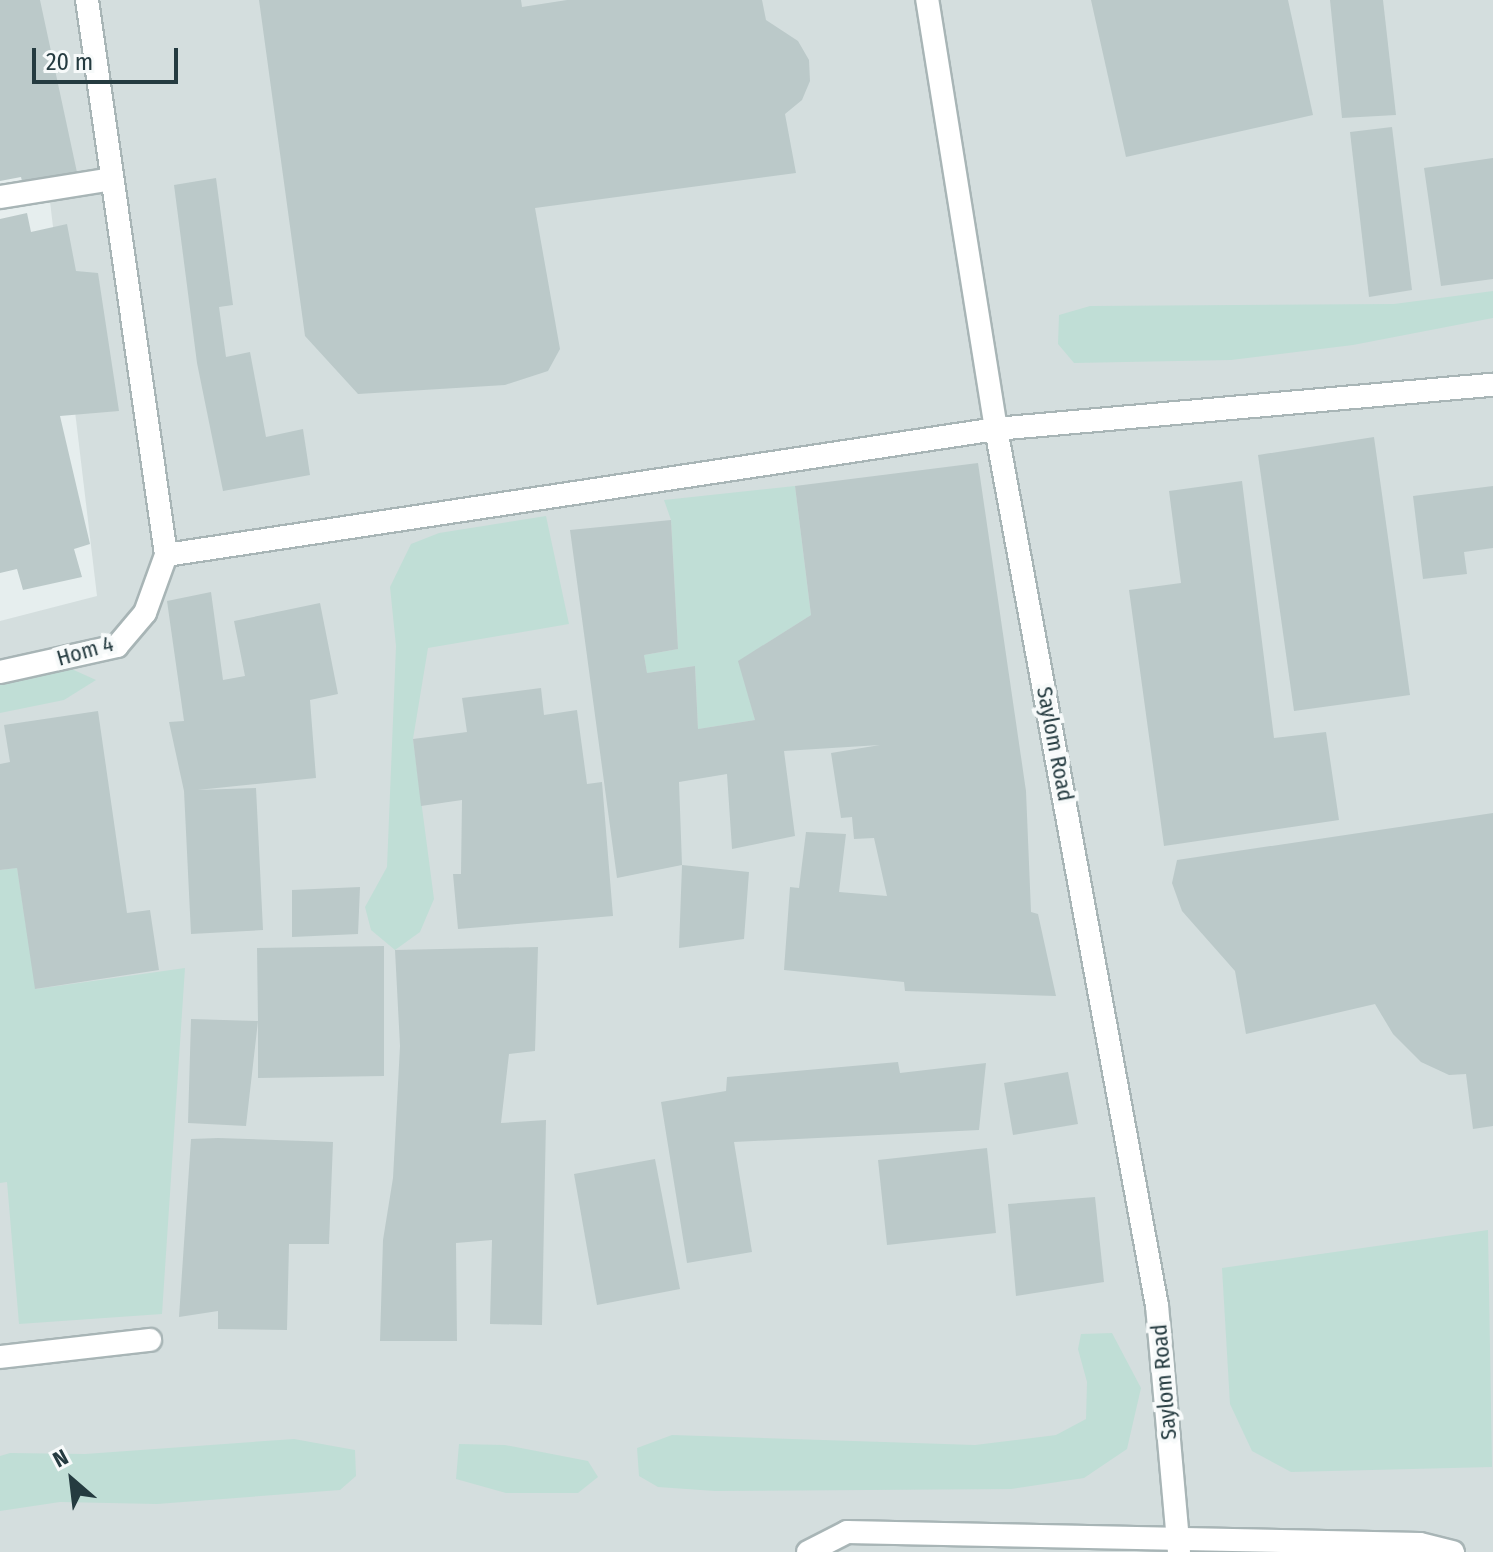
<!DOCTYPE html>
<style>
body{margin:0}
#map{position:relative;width:1493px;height:1552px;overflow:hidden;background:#e6eeee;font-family:"Fira Sans Condensed",sans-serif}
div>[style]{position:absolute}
.built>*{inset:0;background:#d4dede}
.green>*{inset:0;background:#c0ded6}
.building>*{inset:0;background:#bbc9c9}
.roads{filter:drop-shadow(2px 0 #a8b5b6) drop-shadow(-2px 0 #a8b5b6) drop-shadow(0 2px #a8b5b6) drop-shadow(0 -2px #a8b5b6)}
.minor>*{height:22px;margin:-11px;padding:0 11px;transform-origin:11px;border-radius:11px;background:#fff}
.tertiary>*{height:22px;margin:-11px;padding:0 11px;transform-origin:11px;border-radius:11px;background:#fff}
span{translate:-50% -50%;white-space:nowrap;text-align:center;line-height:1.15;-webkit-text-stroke:8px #f7fafa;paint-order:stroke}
.street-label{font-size:22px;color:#253b40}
.north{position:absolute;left:32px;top:1440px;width:80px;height:80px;-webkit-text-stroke:6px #f7fafa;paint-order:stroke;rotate:332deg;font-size:22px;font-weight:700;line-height:32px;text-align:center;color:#253b40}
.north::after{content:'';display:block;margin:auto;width:28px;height:36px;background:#253b40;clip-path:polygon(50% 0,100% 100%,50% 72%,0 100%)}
.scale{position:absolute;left:32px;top:48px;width:146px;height:36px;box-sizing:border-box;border:4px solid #253b40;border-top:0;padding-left:10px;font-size:24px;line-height:28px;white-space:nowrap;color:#253b40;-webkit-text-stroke:6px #f7fafa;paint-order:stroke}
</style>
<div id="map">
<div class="built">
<div style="clip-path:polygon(26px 0,1493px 0,1493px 1552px,0 1552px,0 621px,97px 596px)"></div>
</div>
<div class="green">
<div style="clip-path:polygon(1493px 291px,1493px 318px,1353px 345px,1231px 360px,1074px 363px,1058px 344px,1059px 315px,1090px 306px,1394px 304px)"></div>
<div style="clip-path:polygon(795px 486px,811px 615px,739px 661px,755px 720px,698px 729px,695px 666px,647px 673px,644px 655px,678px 649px,671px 520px,664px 500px)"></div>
<div style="clip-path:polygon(546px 516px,569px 624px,428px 648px,413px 739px,434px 899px,420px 932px,395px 950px,371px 930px,365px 907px,387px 867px,396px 646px,390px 587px,411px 544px,439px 533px)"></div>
<div style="clip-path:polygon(65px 666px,96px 680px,64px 700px,0 713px,0 682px)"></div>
<div style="clip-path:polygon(17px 868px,36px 989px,185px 968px,162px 1314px,19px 1324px,7px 1182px,0 1183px,0 870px)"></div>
<div style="clip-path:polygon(1488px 1230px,1492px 1467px,1291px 1472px,1252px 1451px,1230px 1404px,1222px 1268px)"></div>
<div style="clip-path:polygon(1112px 1333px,1141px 1388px,1127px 1449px,1084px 1478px,1011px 1489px,715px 1491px,658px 1487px,639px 1476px,637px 1448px,672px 1435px,975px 1445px,1056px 1435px,1086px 1419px,1087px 1382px,1078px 1349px,1081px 1334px)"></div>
<div style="clip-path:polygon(294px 1439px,355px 1450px,356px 1476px,340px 1490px,157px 1504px,60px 1502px,0 1511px,0 1456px,10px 1453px,85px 1454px)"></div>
<div style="clip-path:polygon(459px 1444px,505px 1445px,588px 1461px,598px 1477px,578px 1493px,506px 1493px,456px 1479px)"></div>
</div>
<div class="building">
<div style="clip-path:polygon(0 0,40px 0,78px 177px,24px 190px,21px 177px,0 181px)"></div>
<div style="clip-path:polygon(259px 0,521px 0,522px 7px,567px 0,762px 0,766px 20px,798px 41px,809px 60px,810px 81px,802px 100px,785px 114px,796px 173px,535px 208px,560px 349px,548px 371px,505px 385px,358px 394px,305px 336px)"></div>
<div style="clip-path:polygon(1091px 0,1288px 0,1313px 115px,1126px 157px)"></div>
<div style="clip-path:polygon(1330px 0,1383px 0,1396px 115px,1342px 118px)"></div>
<div style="clip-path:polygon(1392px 127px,1412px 290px,1369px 297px,1350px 132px)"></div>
<div style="clip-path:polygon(1493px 158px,1493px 279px,1441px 286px,1424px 168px)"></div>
<div style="clip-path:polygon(216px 178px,233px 305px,219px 307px,226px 357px,250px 352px,266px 437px,303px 429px,310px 475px,223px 491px,197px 363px,174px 185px)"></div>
<div style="clip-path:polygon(27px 213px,31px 232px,67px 224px,76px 271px,98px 273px,119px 411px,60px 416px,90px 544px,74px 549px,82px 577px,23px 590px,17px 569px,0 573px,0 219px)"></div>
<div style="clip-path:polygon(1374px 437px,1410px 695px,1294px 711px,1258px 455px)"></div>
<div style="clip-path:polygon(978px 463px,1026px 791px,1031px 912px,1038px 914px,1056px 996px,905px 991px,904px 982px,784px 970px,790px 887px,799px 888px,806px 832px,846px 834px,839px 892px,887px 896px,874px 838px,854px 839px,852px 817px,841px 818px,831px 753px,880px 745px,784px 751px,795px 836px,732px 849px,727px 774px,679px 782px,682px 865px,749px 872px,744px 939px,679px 948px,682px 865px,617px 878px,570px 530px,671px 520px,678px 649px,644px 655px,647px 673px,695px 666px,698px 729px,755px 720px,738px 661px,811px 615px,795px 486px)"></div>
<div style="clip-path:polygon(1242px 481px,1274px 738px,1326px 732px,1339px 820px,1164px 846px,1129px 590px,1181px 583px,1169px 491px)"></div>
<div style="clip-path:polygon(1493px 486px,1493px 548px,1464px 552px,1467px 574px,1423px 579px,1413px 496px)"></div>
<div style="clip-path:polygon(211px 592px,223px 680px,245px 676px,234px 621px,320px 603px,338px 694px,310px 700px,316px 778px,197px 790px,256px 788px,263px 930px,191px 934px,184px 791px,169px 722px,184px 721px,167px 601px)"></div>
<div style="clip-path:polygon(541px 688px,544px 715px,577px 710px,587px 784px,602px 782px,613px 916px,458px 929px,453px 874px,461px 874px,462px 800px,421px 806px,413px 739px,467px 732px,462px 698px)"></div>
<div style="clip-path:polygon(98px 711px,127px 913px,150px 910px,159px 970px,35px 989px,17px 868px,0 870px,0 764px,10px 762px,4px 725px)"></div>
<div style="clip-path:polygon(1493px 813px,1493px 1126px,1473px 1129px,1466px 1074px,1449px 1075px,1421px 1062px,1393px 1034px,1375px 1004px,1246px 1034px,1235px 971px,1182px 911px,1172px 883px,1177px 860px)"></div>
<div style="clip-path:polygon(360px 887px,358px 934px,292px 937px,292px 890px)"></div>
<div style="clip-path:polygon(384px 946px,384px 1076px,258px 1078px,258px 1021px,246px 1126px,188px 1123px,191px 1019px,258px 1021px,257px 948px)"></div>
<div style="clip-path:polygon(538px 947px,535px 1051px,509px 1054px,501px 1123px,546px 1120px,542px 1325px,490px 1324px,492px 1240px,456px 1243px,457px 1341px,380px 1341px,383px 1240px,393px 1178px,400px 1046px,395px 950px)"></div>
<div style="clip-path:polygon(898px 1062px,900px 1073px,986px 1063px,979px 1130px,734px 1142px,752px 1252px,687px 1263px,661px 1102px,726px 1091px,727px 1077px)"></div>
<div style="clip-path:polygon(1068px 1072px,1078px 1124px,1013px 1135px,1004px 1083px)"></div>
<div style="clip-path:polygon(218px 1138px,333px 1142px,329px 1244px,289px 1244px,287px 1330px,218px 1329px,218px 1311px,179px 1317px,191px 1139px)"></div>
<div style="clip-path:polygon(987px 1148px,996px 1233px,887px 1245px,878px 1160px)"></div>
<div style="clip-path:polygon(655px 1159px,680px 1289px,597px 1305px,574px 1174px)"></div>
<div style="clip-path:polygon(1095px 1197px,1104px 1282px,1016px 1296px,1008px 1204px)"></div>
</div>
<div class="roads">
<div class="minor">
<div style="left:0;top:197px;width:113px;rotate:-9.1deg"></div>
<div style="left:166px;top:555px;width:840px;rotate:-8.63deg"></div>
<div style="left:996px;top:429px;width:435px;rotate:-99.1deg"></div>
<div style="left:0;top:672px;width:120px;rotate:-12.5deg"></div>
<div style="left:117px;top:646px;width:43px;rotate:-49.7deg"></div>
<div style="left:145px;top:613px;width:62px;rotate:-70.1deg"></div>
<div style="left:166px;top:555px;width:561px;rotate:-98.1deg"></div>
<div style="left:0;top:1357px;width:151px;rotate:-6.5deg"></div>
</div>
<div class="tertiary">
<div style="left:808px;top:1552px;width:44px;rotate:-27.1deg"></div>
<div style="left:847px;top:1532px;width:573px;rotate:1.2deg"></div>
<div style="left:1420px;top:1544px;width:34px;rotate:14deg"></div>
<div style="left:1179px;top:1552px;width:247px;rotate:-95.1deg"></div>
<div style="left:1157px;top:1306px;width:892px;rotate:-100.4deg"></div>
<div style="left:996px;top:429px;width:499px;rotate:-5.1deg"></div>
</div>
</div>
<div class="street-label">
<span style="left:85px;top:651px;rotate:-16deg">Hom 4</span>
<span style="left:1055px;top:744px;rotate:79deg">Saylom Road</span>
<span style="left:1164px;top:1382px;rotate:-95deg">Saylom Road</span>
</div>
<div class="north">N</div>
<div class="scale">20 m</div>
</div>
